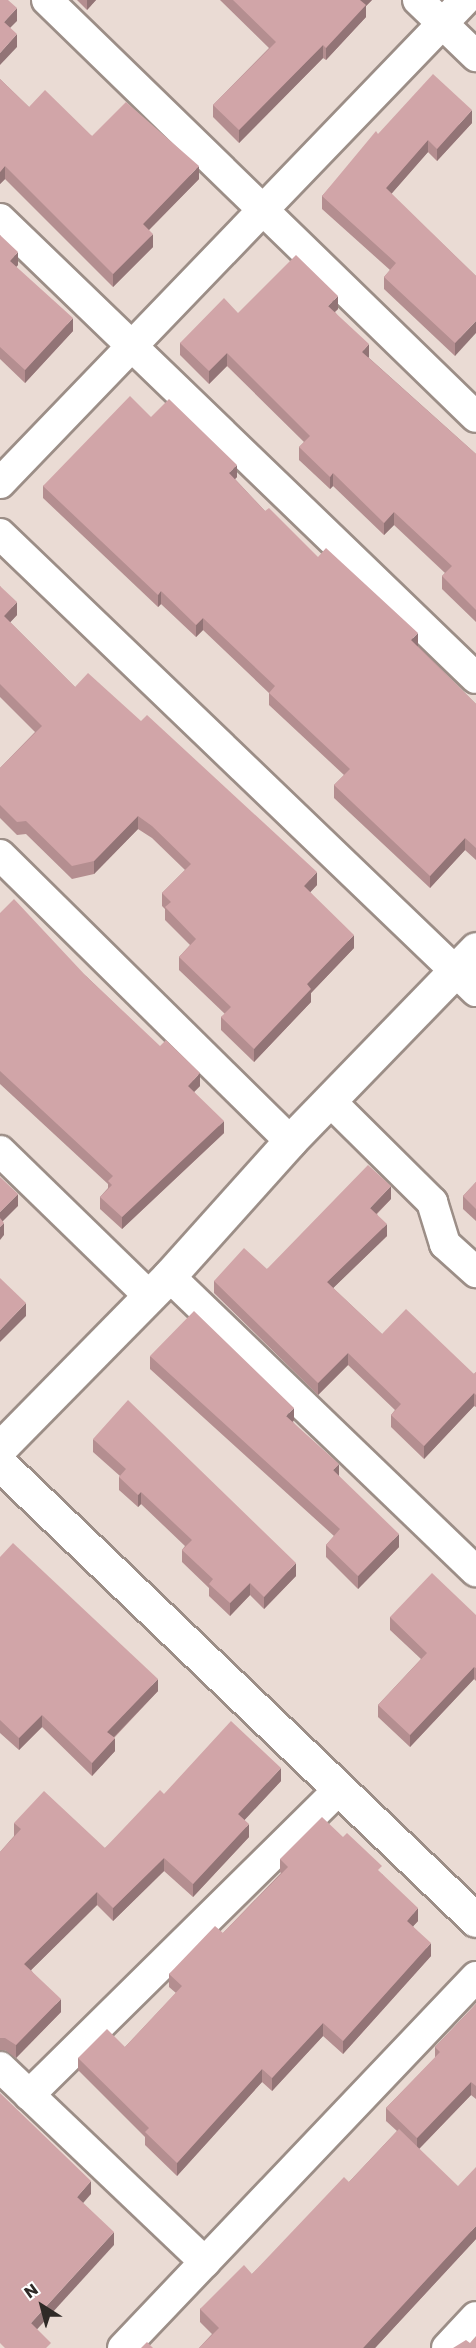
<!DOCTYPE html>
<style>
body{margin:0}
#map{position:relative;width:476px;height:2348px;overflow:hidden;background:#eadbd4;font-family:Poppins,sans-serif}
div>[style]{position:absolute}
.roads{filter:drop-shadow(2px 0 #9c8e87) drop-shadow(-2px 0 #9c8e87) drop-shadow(0 2px #9c8e87) drop-shadow(0 -2px #9c8e87)}
.street>*{height:30px;margin:-15px;padding:0 15px;transform-origin:15px;border-radius:15px;background:#fff}
.secondary>*{height:33px;margin:-16.5px;padding:0 16.5px;transform-origin:16.5px;border-radius:16.5px;background:#fff}
.wall>*{inset:0;background:#b48e90}
.shaded-wall>*{inset:0;background:#927476}
.building>*{inset:0;background:#d1a5a8}
span{translate:-50% -50%;white-space:nowrap;text-align:center;line-height:1.15;-webkit-text-stroke:4.5px #fff;paint-order:stroke}
.north{position:absolute;left:12px;top:2276px;width:60px;height:60px;-webkit-text-stroke:4px #fff;paint-order:stroke;rotate:324deg;font-size:16px;font-weight:700;line-height:24px;text-align:center;color:#2f2a27}
.north::after{content:'';display:block;margin:auto;width:21px;height:27px;background:#2f2a27;clip-path:polygon(50% 0,100% 100%,50% 72%,0 100%)}
</style>
<div id="map">
<div class="roads">
<div class="street">
<div style="left:47px;top:0;width:598px;rotate:44.19deg"></div>
<div style="left:418px;top:0;width:81px;rotate:44deg"></div>
<div style="left:0;top:219px;width:661px;rotate:43.96deg"></div>
<div style="left:0;top:483px;width:670px;rotate:-46.09deg"></div>
<div style="left:0;top:534px;width:660px;rotate:43.83deg"></div>
<div style="left:0;top:855px;width:407px;rotate:44.6deg"></div>
<div style="left:330px;top:1101px;width:144px;rotate:44.7deg"></div>
<div style="left:432px;top:1202px;width:44px;rotate:72.8deg"></div>
<div style="left:445px;top:1244px;width:42px;rotate:42.1deg"></div>
<div style="left:0;top:1151px;width:208px;rotate:44.2deg"></div>
<div style="left:169px;top:1276px;width:426px;rotate:43.9deg"></div>
<div style="left:0;top:2067px;width:283px;rotate:43.6deg"></div>
<div style="left:29px;top:2095px;width:437px;rotate:-44.6deg"></div>
<div style="left:123px;top:2348px;width:512px;rotate:-46.42deg"></div>
<div style="left:447px;top:2348px;width:42px;rotate:-46.9deg"></div>
</div>
<div class="secondary">
<div style="left:0;top:1448px;width:241px;rotate:-45.5deg"></div>
<div style="left:169px;top:1276px;width:181px;rotate:-48.1deg"></div>
<div style="left:290px;top:1141px;width:267px;rotate:-45.9deg"></div>
<div style="left:0;top:1464px;width:659px;rotate:43.77deg"></div>
</div>
</div>
<div class="wall">
<div style="clip-path:polygon(77px 0,96px 0,87px 10px)"></div>
<div style="clip-path:polygon(220px 0,372px 0,366px 6px,366px 17px,326px 60px,323px 58px,239px 143px,213px 117px,213px 105px,269px 48px)"></div>
<div style="clip-path:polygon(0 79px,29px 107px,92px 136px,199px 179px,149px 230px,153px 247px,113px 287px,5px 179px,0 184px)"></div>
<div style="clip-path:polygon(472px 123px,437px 161px,428px 152px,391px 194px,476px 276px,455px 356px,384px 289px,384px 277px,390px 270px,322px 209px,322px 196px,378px 134px)"></div>
<div style="clip-path:polygon(0 235px,18px 265px,16px 267px,73px 331px,25px 383px,0 359px)"></div>
<div style="clip-path:polygon(338px 309px,335px 312px,369px 357px,368px 357px,476px 454px,476px 622px,442px 589px,442px 576px,445px 573px,394px 525px,384px 535px,333px 486px,330px 489px,299px 460px,299px 447px,304px 442px,227px 366px,209px 384px,180px 355px,180px 343px,238px 313px)"></div>
<div style="clip-path:polygon(151px 417px,237px 477px,235px 479px,265px 511px,418px 646px,476px 704px,476px 860px,465px 850px,430px 888px,334px 798px,334px 785px,344px 775px,269px 705px,269px 693px,203px 630px,196px 637px,161px 604px,158px 607px,43px 498px,43px 486px)"></div>
<div style="clip-path:polygon(0 586px,17px 615px,10px 622px,75px 687px,317px 885px,310px 892px,354px 948px,311px 993px,311px 1002px,254px 1062px,221px 1030px,221px 1017px,225px 1014px,179px 970px,179px 957px,190px 945px,165px 920px,165px 909px,162px 906px,162px 893px,185px 870px,152px 838px,138px 829px,94px 874px,72px 879px,26px 834px,17px 835px,0 818px,0 768px,35px 732px,0 697px)"></div>
<div style="clip-path:polygon(0 913px,86px 976px,200px 1086px,194px 1092px,224px 1133px,122px 1229px,100px 1209px,100px 1197px,108px 1188px,108px 1184px,0 1084px)"></div>
<div style="clip-path:polygon(476px 1182px,476px 1221px,463px 1209px,463px 1196px)"></div>
<div style="clip-path:polygon(391px 1199px,377px 1214px,387px 1236px,333px 1288px,382px 1334px,474px 1374px,476px 1372px,476px 1407px,474px 1406px,424px 1459px,391px 1427px,391px 1415px,395px 1410px,348px 1365px,318px 1395px,214px 1293px,214px 1281px,267px 1269px)"></div>
<div style="clip-path:polygon(150px 1356px,294px 1420px,293px 1422px,399px 1547px,358px 1589px,326px 1557px,326px 1545px,334px 1536px,150px 1369px)"></div>
<div style="clip-path:polygon(93px 1439px,296px 1576px,264px 1609px,250px 1595px,230px 1616px,209px 1596px,209px 1588px,182px 1562px,182px 1550px,185px 1546px,141px 1504px,138px 1507px,119px 1490px,119px 1477px,120px 1476px,93px 1452px)"></div>
<div style="clip-path:polygon(0 1557px,158px 1691px,114px 1738px,115px 1751px,92px 1776px,42px 1727px,19px 1750px,0 1733px)"></div>
<div style="clip-path:polygon(476px 1615px,476px 1681px,474px 1679px,410px 1747px,378px 1717px,378px 1705px,421px 1659px,390px 1630px,390px 1617px)"></div>
<div style="clip-path:polygon(281px 1781px,244px 1820px,249px 1837px,193px 1897px,164px 1871px,113px 1921px,97px 1905px,31px 1970px,61px 2012px,16px 2058px,5px 2050px,0 2050px,0 1852px,14px 1836px,14px 1823px,105px 1848px,164px 1794px)"></div>
<div style="clip-path:polygon(280px 1859px,382px 1874px,418px 1921px,413px 1926px,431px 1956px,343px 2054px,323px 2036px,272px 2091px,262px 2082px,177px 2176px,145px 2145px,145px 2137px,78px 2070px,78px 2058px,125px 2047px,176px 1993px,169px 1987px,169px 1974px,223px 1933px,281px 1873px,280px 1872px)"></div>
<div style="clip-path:polygon(476px 2004px,476px 2099px,471px 2095px,419px 2149px,476px 2239px,375px 2348px,199px 2348px,212px 2334px,200px 2322px,200px 2309px,252px 2274px,349px 2182px,397px 2131px,386px 2121px,386px 2108px,435px 2058px,435px 2047px)"></div>
</div>
<div class="shaded-wall">
<div style="clip-path:polygon(87px 0,96px 0,87px 10px)"></div>
<div style="clip-path:polygon(360px 0,372px 0,366px 6px,366px 17px,326px 60px,326px 48px)"></div>
<div style="clip-path:polygon(17px 8px,17px 21px,4px 34px,4px 22px)"></div>
<div style="clip-path:polygon(17px 34px,17px 47px,0 65px,0 53px)"></div>
<div style="clip-path:polygon(323px 45px,323px 58px,239px 143px,239px 130px)"></div>
<div style="clip-path:polygon(472px 110px,472px 123px,437px 161px,437px 149px)"></div>
<div style="clip-path:polygon(428px 140px,428px 152px,386px 200px,386px 188px)"></div>
<div style="clip-path:polygon(5px 166px,5px 179px,0 184px,0 172px)"></div>
<div style="clip-path:polygon(199px 166px,199px 179px,143px 236px,143px 224px)"></div>
<div style="clip-path:polygon(153px 234px,153px 247px,113px 287px,113px 274px)"></div>
<div style="clip-path:polygon(18px 252px,18px 265px,10px 273px,10px 261px)"></div>
<div style="clip-path:polygon(338px 296px,338px 309px,328px 318px,328px 306px)"></div>
<div style="clip-path:polygon(73px 318px,73px 331px,25px 383px,25px 370px)"></div>
<div style="clip-path:polygon(476px 321px,476px 333px,455px 356px,455px 343px)"></div>
<div style="clip-path:polygon(369px 344px,369px 357px,362px 364px,362px 352px)"></div>
<div style="clip-path:polygon(227px 353px,227px 366px,209px 384px,209px 371px)"></div>
<div style="clip-path:polygon(237px 465px,237px 477px,229px 485px,229px 473px)"></div>
<div style="clip-path:polygon(333px 473px,333px 486px,330px 489px,330px 477px)"></div>
<div style="clip-path:polygon(394px 512px,394px 525px,384px 535px,384px 523px)"></div>
<div style="clip-path:polygon(161px 591px,161px 604px,158px 607px,158px 595px)"></div>
<div style="clip-path:polygon(17px 602px,17px 615px,4px 629px,4px 616px)"></div>
<div style="clip-path:polygon(203px 618px,203px 630px,196px 637px,196px 625px)"></div>
<div style="clip-path:polygon(418px 633px,418px 646px,411px 652px,411px 640px)"></div>
<div style="clip-path:polygon(138px 816px,138px 829px,94px 874px,94px 861px)"></div>
<div style="clip-path:polygon(465px 838px,465px 850px,430px 888px,430px 876px)"></div>
<div style="clip-path:polygon(317px 872px,317px 885px,304px 899px,304px 886px)"></div>
<div style="clip-path:polygon(354px 935px,354px 948px,311px 993px,311px 1002px,254px 1062px,254px 1049px,307px 984px)"></div>
<div style="clip-path:polygon(200px 1073px,200px 1086px,188px 1098px,188px 1086px)"></div>
<div style="clip-path:polygon(224px 1121px,224px 1133px,122px 1229px,122px 1217px)"></div>
<div style="clip-path:polygon(391px 1186px,391px 1199px,370px 1220px,370px 1208px)"></div>
<div style="clip-path:polygon(18px 1194px,18px 1206px,0 1224px,0 1212px)"></div>
<div style="clip-path:polygon(4px 1223px,4px 1235px,0 1240px,0 1227px)"></div>
<div style="clip-path:polygon(387px 1224px,387px 1236px,327px 1294px,327px 1282px)"></div>
<div style="clip-path:polygon(26px 1303px,26px 1316px,0 1342px,0 1330px)"></div>
<div style="clip-path:polygon(348px 1353px,348px 1365px,318px 1395px,318px 1383px)"></div>
<div style="clip-path:polygon(474px 1393px,474px 1406px,424px 1459px,424px 1446px)"></div>
<div style="clip-path:polygon(294px 1408px,294px 1420px,286px 1428px,286px 1416px)"></div>
<div style="clip-path:polygon(339px 1464px,339px 1477px,333px 1470px)"></div>
<div style="clip-path:polygon(141px 1492px,141px 1504px,138px 1507px,138px 1495px)"></div>
<div style="clip-path:polygon(399px 1534px,399px 1547px,358px 1589px,358px 1576px)"></div>
<div style="clip-path:polygon(296px 1563px,296px 1576px,264px 1609px,264px 1597px)"></div>
<div style="clip-path:polygon(250px 1583px,250px 1595px,230px 1616px,230px 1603px)"></div>
<div style="clip-path:polygon(474px 1667px,474px 1679px,410px 1747px,410px 1735px)"></div>
<div style="clip-path:polygon(158px 1679px,158px 1691px,107px 1744px,107px 1732px)"></div>
<div style="clip-path:polygon(42px 1715px,42px 1727px,19px 1750px,19px 1738px)"></div>
<div style="clip-path:polygon(115px 1738px,115px 1751px,92px 1776px,92px 1763px)"></div>
<div style="clip-path:polygon(281px 1768px,281px 1781px,238px 1827px,238px 1814px)"></div>
<div style="clip-path:polygon(249px 1824px,249px 1837px,193px 1897px,193px 1884px)"></div>
<div style="clip-path:polygon(164px 1858px,164px 1871px,113px 1921px,113px 1908px)"></div>
<div style="clip-path:polygon(97px 1892px,97px 1905px,24px 1977px,24px 1964px)"></div>
<div style="clip-path:polygon(418px 1908px,418px 1921px,407px 1933px,407px 1921px)"></div>
<div style="clip-path:polygon(431px 1943px,431px 1956px,343px 2054px,343px 2041px)"></div>
<div style="clip-path:polygon(61px 1999px,61px 2012px,16px 2058px,16px 2045px)"></div>
<div style="clip-path:polygon(323px 2023px,323px 2036px,272px 2091px,272px 2078px)"></div>
<div style="clip-path:polygon(262px 2069px,262px 2082px,177px 2176px,177px 2163px)"></div>
<div style="clip-path:polygon(471px 2082px,471px 2095px,417px 2151px,417px 2138px)"></div>
<div style="clip-path:polygon(91px 2181px,91px 2194px,77px 2210px,77px 2197px)"></div>
<div style="clip-path:polygon(476px 2226px,476px 2239px,375px 2348px,363px 2348px)"></div>
<div style="clip-path:polygon(114px 2232px,114px 2245px,31px 2336px,31px 2323px)"></div>
</div>
<div class="building">
<div style="clip-path:polygon(0 0,8px 0,17px 8px,4px 22px,17px 34px,0 53px)"></div>
<div style="clip-path:polygon(233px 0,360px 0,366px 5px,326px 48px,323px 45px,239px 130px,213px 105px,276px 42px)"></div>
<div style="clip-path:polygon(433px 74px,472px 110px,437px 149px,428px 140px,386px 188px,476px 276px,476px 321px,455px 343px,384px 277px,396px 263px,322px 196px,376px 131px,378px 134px)"></div>
<div style="clip-path:polygon(0 79px,29px 107px,45px 90px,92px 136px,126px 102px,199px 166px,143px 224px,153px 234px,113px 274px,5px 166px,0 172px)"></div>
<div style="clip-path:polygon(0 235px,18px 252px,10px 261px,73px 318px,25px 370px,0 347px)"></div>
<div style="clip-path:polygon(296px 255px,338px 296px,328px 306px,369px 344px,362px 352px,476px 454px,476px 610px,442px 576px,452px 566px,394px 512px,384px 523px,333px 473px,330px 477px,299px 447px,310px 436px,227px 353px,209px 371px,180px 343px,224px 298px,238px 313px)"></div>
<div style="clip-path:polygon(130px 396px,151px 417px,169px 399px,237px 465px,229px 473px,265px 511px,269px 508px,318px 557px,326px 548px,418px 633px,411px 640px,476px 704px,476px 848px,465px 838px,430px 876px,334px 785px,350px 769px,269px 693px,275px 686px,203px 618px,196px 625px,161px 591px,158px 595px,43px 486px)"></div>
<div style="clip-path:polygon(0 586px,17px 602px,4px 616px,75px 687px,88px 673px,141px 721px,147px 715px,317px 872px,304px 886px,354px 935px,307px 984px,311px 989px,254px 1049px,221px 1017px,231px 1007px,179px 957px,196px 939px,165px 907px,171px 902px,162px 893px,191px 864px,152px 826px,138px 816px,94px 861px,72px 866px,26px 821px,17px 822px,0 805px,0 768px,42px 726px,0 684px)"></div>
<div style="clip-path:polygon(14px 899px,86px 976px,160px 1046px,166px 1040px,200px 1073px,188px 1086px,224px 1121px,122px 1217px,100px 1197px,112px 1185px,108px 1181px,113px 1176px,0 1071px,0 913px)"></div>
<div style="clip-path:polygon(368px 1165px,391px 1186px,370px 1208px,387px 1224px,327px 1282px,382px 1334px,406px 1309px,474px 1374px,476px 1372px,476px 1395px,474px 1393px,424px 1446px,391px 1415px,401px 1404px,348px 1353px,318px 1383px,214px 1281px,244px 1248px,267px 1269px)"></div>
<div style="clip-path:polygon(0 1177px,18px 1194px,0 1212px)"></div>
<div style="clip-path:polygon(476px 1182px,476px 1209px,463px 1196px)"></div>
<div style="clip-path:polygon(0 1218px,4px 1223px,0 1227px)"></div>
<div style="clip-path:polygon(0 1278px,26px 1303px,0 1330px)"></div>
<div style="clip-path:polygon(194px 1311px,294px 1408px,286px 1416px,339px 1464px,333px 1470px,399px 1534px,358px 1576px,326px 1545px,340px 1529px,150px 1356px)"></div>
<div style="clip-path:polygon(128px 1400px,296px 1563px,264px 1597px,250px 1583px,230px 1603px,209px 1584px,213px 1579px,182px 1550px,192px 1540px,141px 1492px,138px 1495px,119px 1477px,126px 1469px,93px 1439px)"></div>
<div style="clip-path:polygon(13px 1543px,158px 1679px,107px 1732px,115px 1738px,92px 1763px,42px 1715px,19px 1738px,0 1720px,0 1557px)"></div>
<div style="clip-path:polygon(432px 1573px,476px 1615px,476px 1668px,474px 1667px,410px 1735px,378px 1705px,427px 1653px,390px 1617px)"></div>
<div style="clip-path:polygon(231px 1721px,281px 1768px,238px 1814px,249px 1824px,193px 1884px,164px 1858px,113px 1908px,97px 1892px,24px 1964px,61px 1999px,16px 2045px,5px 2038px,0 2038px,0 1852px,21px 1829px,14px 1823px,44px 1791px,105px 1848px,160px 1790px,164px 1794px)"></div>
<div style="clip-path:polygon(322px 1817px,343px 1837px,347px 1833px,382px 1866px,378px 1870px,418px 1908px,407px 1921px,431px 1943px,343px 2041px,323px 2023px,272px 2078px,262px 2069px,177px 2163px,145px 2132px,149px 2128px,78px 2058px,107px 2029px,125px 2047px,182px 1986px,169px 1974px,215px 1926px,223px 1933px,288px 1867px,280px 1859px)"></div>
<div style="clip-path:polygon(476px 2004px,476px 2086px,471px 2082px,417px 2138px,386px 2108px,440px 2052px,435px 2047px)"></div>
<div style="clip-path:polygon(0 2093px,91px 2181px,77px 2197px,114px 2232px,31px 2323px,51px 2343px,46px 2348px,5px 2348px,0 2343px)"></div>
<div style="clip-path:polygon(399px 2129px,458px 2186px,476px 2167px,476px 2226px,363px 2348px,199px 2348px,219px 2328px,200px 2309px,244px 2265px,252px 2274px,344px 2177px,349px 2182px)"></div>
<div style="clip-path:polygon(476px 2336px,476px 2348px,453px 2348px,466px 2340px,470px 2343px)"></div>
<div style="clip-path:polygon(147px 2342px,153px 2348px,141px 2348px)"></div>
</div>
<div class="north">N</div>
</div>
